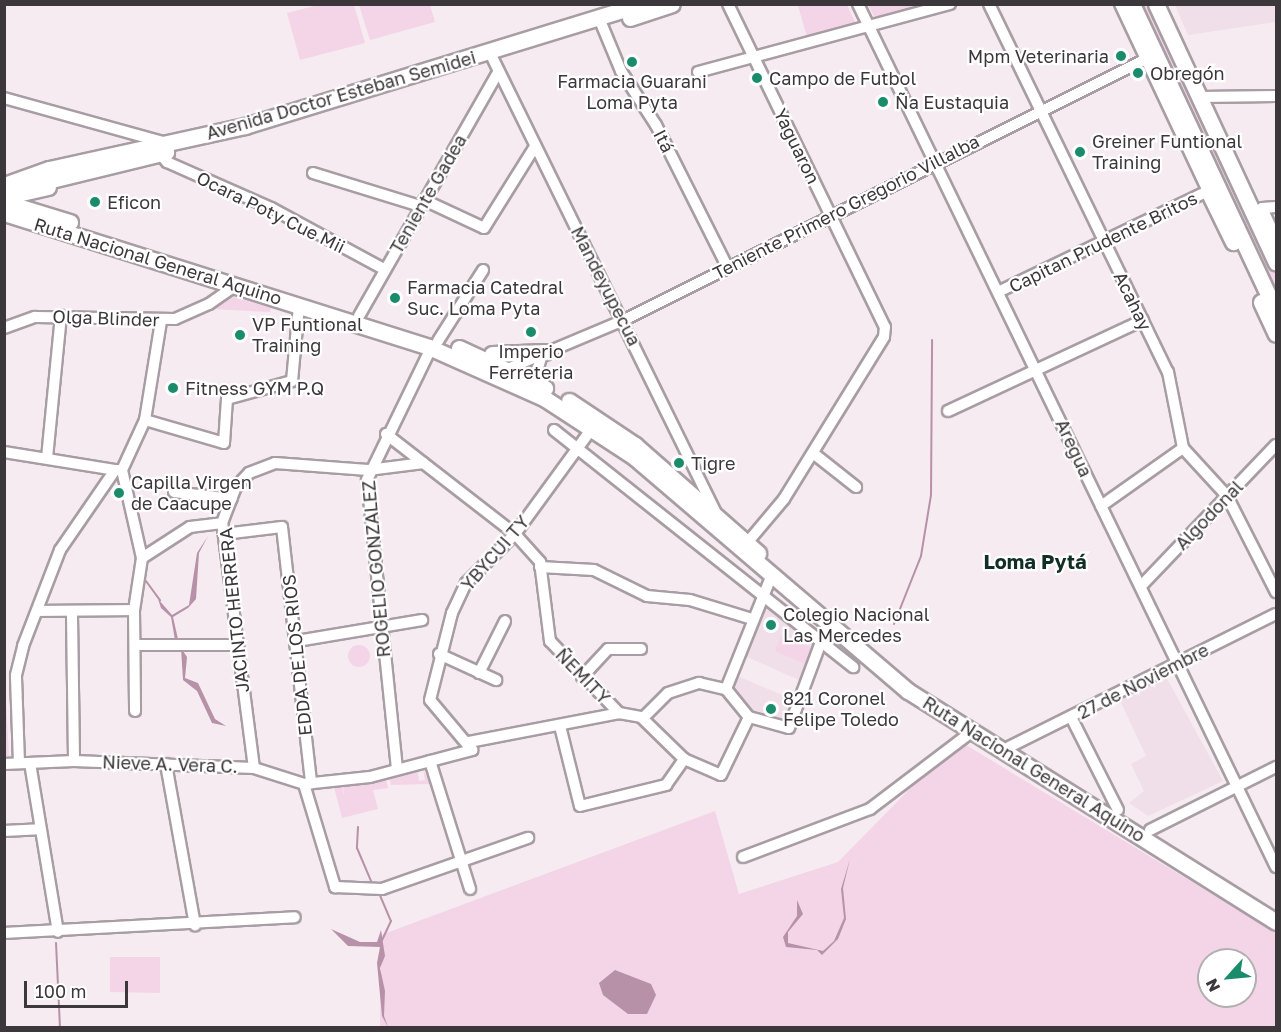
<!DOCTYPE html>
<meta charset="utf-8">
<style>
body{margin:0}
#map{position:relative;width:1281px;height:1032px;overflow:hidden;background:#f6ebf1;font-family:"Golos Text",sans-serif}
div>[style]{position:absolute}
.built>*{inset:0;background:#f0dee9}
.green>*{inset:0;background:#f3d5e7}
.round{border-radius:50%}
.water>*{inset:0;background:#b791a8}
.stream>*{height:2px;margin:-1px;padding:0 1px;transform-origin:1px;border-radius:1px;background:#b791a8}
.roads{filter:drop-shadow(2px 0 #a79da3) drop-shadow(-2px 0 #a79da3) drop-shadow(0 2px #a79da3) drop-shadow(0 -2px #a79da3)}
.minor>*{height:10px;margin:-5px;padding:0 5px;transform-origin:5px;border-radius:5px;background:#fff}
.highway>*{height:15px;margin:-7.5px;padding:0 7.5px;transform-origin:7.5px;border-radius:7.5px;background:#fff}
.dots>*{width:16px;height:16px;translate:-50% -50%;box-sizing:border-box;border:3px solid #fff;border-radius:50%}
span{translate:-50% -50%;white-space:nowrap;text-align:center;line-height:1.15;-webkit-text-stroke:4.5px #fff;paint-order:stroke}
.poi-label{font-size:18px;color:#3c373a}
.right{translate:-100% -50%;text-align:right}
.left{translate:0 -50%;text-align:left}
.street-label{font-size:18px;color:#3c373a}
.neighbourhood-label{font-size:20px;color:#122f25;font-weight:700}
.frame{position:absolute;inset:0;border:6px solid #3c373a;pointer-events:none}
.north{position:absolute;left:1197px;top:948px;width:60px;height:60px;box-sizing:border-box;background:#fff;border:2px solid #b1afb0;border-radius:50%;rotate:243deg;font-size:16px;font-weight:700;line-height:24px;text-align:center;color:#3c373a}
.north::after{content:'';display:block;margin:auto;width:21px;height:27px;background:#1a8c6c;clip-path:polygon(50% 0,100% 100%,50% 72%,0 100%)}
.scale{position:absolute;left:24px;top:981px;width:104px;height:27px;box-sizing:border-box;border:3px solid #3c373a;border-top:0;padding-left:8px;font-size:18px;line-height:21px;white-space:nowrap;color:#3c373a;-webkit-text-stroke:4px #fff;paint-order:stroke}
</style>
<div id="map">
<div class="built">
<div style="clip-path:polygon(1175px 5px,1276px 5px,1276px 22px,1188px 35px)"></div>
<div style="clip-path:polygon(762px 604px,815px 645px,801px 681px,743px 655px)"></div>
<div style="clip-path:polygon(1165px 675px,1223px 781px,1148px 816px,1129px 803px,1144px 791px,1131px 764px,1146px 756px,1117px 694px)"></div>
<div style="clip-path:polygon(737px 676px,794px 700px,784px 726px,761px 717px,732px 692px)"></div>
</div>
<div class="green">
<div style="clip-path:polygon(318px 5px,354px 5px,365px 43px,300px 60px,287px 13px)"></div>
<div style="clip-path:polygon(359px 5px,430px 5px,435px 22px,370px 40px)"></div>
<div style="clip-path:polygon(847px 5px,856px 24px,807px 37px,798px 6px)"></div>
<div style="clip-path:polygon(868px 5px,922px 5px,876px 20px)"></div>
<div style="clip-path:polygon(1138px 5px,1152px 5px,1276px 268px,1276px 298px)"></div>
<div style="clip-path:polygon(234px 297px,271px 308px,270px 312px,211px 309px)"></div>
<div style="clip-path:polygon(782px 634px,812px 648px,805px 664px,775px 651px)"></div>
<div class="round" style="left:348px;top:645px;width:22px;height:22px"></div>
<div style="clip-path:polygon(5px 680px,9px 757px,5px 757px,4px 680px)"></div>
<div style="clip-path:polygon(evenodd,958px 740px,1276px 933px,1276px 1027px,380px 1028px,381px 935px,715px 811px,739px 894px,838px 862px,958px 740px,1209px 960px,1245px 960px,1245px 996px,1209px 996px,1209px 960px)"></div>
<div style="clip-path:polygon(423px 769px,431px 784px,391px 785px,389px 777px,418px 772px,419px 781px,425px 780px)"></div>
<div style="clip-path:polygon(386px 779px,388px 788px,373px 790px,378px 809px,342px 818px,334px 787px,342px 786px,344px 797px,343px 786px)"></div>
<div style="clip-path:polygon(110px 957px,160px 957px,160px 993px,110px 992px)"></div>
</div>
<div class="water">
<div style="clip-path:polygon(208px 536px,199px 553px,196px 599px,188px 608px,173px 617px,178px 639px,175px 640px,171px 617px,161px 608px,158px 599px,172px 615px,189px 605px,197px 553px)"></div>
<div style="clip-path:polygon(181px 648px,187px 657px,185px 678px,198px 683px,215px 719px,226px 726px,212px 723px,197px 691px,183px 680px)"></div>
<div style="clip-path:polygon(850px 859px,843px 888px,846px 919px,838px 939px,822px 955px,817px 950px,786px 947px,783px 937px,797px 916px,797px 900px,803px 914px,788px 932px,788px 943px,823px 951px,834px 941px,844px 918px,841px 889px)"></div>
<div style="clip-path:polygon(331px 929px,360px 942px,377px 942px,381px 930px,385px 956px,380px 968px,385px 991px,384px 1016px,388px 1027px,382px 1016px,377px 963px,380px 947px,348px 946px)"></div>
<div style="clip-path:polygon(615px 970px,651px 984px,656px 995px,647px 1014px,628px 1014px,603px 995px,599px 983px)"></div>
</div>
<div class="stream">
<div style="left:146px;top:581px;width:24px;rotate:54deg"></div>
<div style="left:894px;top:624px;width:73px;rotate:-68.3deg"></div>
<div style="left:921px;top:556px;width:62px;rotate:-80.7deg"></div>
<div style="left:931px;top:495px;width:155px;rotate:-89.6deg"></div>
<div style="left:358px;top:827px;width:21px;rotate:93deg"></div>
<div style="left:357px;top:848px;width:39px;rotate:67deg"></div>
<div style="left:379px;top:893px;width:30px;rotate:67deg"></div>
<div style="left:391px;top:921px;width:21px;rotate:115deg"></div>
<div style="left:56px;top:943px;width:85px;rotate:87.3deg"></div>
</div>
<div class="roads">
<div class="minor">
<div style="left:728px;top:4px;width:359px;rotate:64.1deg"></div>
<div style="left:885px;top:327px;width:10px;rotate:96deg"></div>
<div style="left:884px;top:337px;width:190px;rotate:121.7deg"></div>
<div style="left:784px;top:499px;width:57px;rotate:130.1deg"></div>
<div style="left:858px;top:4px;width:959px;rotate:64.16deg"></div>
<div style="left:989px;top:4px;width:409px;rotate:64.1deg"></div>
<div style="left:1168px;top:372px;width:77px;rotate:78.8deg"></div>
<div style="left:1183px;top:448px;width:65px;rotate:47.5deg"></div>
<div style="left:1227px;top:496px;width:108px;rotate:63deg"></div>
<div style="left:599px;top:18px;width:57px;rotate:67.5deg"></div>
<div style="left:621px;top:71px;width:64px;rotate:57.1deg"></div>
<div style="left:656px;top:125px;width:158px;rotate:63.3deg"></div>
<div style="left:493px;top:59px;width:504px;rotate:63.84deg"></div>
<div style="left:698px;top:72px;width:261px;rotate:-15.1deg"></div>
<div style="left:1200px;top:97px;width:76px;rotate:-0.8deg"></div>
<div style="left:4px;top:98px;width:168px;rotate:15.5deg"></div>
<div style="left:160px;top:154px;width:11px;rotate:49deg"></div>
<div style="left:167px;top:162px;width:114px;rotate:23.9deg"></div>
<div style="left:271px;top:208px;width:128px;rotate:28.4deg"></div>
<div style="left:313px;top:173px;width:112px;rotate:17.1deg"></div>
<div style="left:424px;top:200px;width:66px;rotate:25deg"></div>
<div style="left:484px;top:228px;width:94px;rotate:-58deg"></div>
<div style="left:1276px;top:207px;width:14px;rotate:176deg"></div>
<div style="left:1262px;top:208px;width:33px;rotate:65deg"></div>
<div style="left:998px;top:292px;width:233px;rotate:-25.7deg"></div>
<div style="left:1208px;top:191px;width:207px;rotate:-115.2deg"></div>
<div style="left:359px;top:316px;width:281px;rotate:-60.3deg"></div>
<div style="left:4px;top:328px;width:33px;rotate:-20deg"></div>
<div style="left:35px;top:317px;width:140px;rotate:0.8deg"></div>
<div style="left:175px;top:319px;width:37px;rotate:-24deg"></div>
<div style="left:209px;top:304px;width:33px;rotate:-35deg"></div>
<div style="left:438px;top:341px;width:84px;rotate:-57.6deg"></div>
<div style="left:542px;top:354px;width:19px;rotate:106deg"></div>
<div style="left:537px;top:372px;width:18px;rotate:61deg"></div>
<div style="left:505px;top:370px;width:129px;rotate:-22.8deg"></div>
<div style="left:624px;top:320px;width:584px;rotate:-26.57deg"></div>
<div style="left:948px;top:411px;width:215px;rotate:-25deg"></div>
<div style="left:145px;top:420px;width:82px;rotate:16.2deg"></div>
<div style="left:224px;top:443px;width:44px;rotate:-86.1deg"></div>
<div style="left:227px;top:399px;width:67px;rotate:-15.5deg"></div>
<div style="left:292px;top:381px;width:76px;rotate:-84.7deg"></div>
<div style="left:554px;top:430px;width:382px;rotate:38.4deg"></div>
<div style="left:386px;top:434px;width:163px;rotate:37.8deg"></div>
<div style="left:515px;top:534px;width:38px;rotate:48deg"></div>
<div style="left:540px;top:562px;width:80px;rotate:82.8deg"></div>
<div style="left:550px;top:641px;width:100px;rotate:46.2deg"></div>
<div style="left:4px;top:452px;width:112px;rotate:9.2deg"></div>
<div style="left:813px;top:453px;width:55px;rotate:38.3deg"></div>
<div style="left:47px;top:458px;width:143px;rotate:-84.4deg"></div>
<div style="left:122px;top:470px;width:90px;rotate:77.2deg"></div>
<div style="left:142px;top:558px;width:53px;rotate:98.7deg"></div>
<div style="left:134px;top:610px;width:101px;rotate:89.4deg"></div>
<div style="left:174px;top:492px;width:58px;rotate:6.9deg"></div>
<div style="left:1101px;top:506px;width:100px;rotate:-35.3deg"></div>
<div style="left:224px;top:534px;width:58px;rotate:-6.9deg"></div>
<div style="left:282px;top:527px;width:258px;rotate:83.5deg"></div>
<div style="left:142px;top:558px;width:57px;rotate:-32.9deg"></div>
<div style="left:190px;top:527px;width:32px;rotate:-7deg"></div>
<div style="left:540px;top:567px;width:54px;rotate:3.2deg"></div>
<div style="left:594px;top:570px;width:59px;rotate:26.1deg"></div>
<div style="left:647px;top:596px;width:43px;rotate:5.3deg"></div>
<div style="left:690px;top:600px;width:65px;rotate:17deg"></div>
<div style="left:1142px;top:585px;width:194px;rotate:-46.3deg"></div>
<div style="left:39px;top:611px;width:95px;rotate:-0.6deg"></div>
<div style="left:72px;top:615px;width:146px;rotate:89.2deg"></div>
<div style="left:297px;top:641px;width:127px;rotate:-9.5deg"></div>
<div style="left:136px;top:645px;width:98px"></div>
<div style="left:439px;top:654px;width:63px;rotate:24.5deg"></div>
<div style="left:479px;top:673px;width:58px;rotate:-63.4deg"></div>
<div style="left:582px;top:677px;width:38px;rotate:-47deg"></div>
<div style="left:608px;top:649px;width:33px"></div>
<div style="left:726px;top:689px;width:121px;rotate:-68.1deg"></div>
<div style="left:1071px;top:717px;width:104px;rotate:63.2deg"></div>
<div style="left:643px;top:718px;width:35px;rotate:-45deg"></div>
<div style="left:668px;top:693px;width:33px;rotate:-18deg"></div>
<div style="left:699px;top:683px;width:28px;rotate:13deg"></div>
<div style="left:726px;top:689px;width:36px;rotate:51deg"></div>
<div style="left:749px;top:717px;width:41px;rotate:15.4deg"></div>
<div style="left:789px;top:728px;width:109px;rotate:-69.6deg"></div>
<div style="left:560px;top:726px;width:82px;rotate:76deg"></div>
<div style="left:580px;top:806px;width:89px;rotate:-13.7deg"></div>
<div style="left:666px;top:785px;width:32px;rotate:-55deg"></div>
<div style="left:469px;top:742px;width:153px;rotate:-10.9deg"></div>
<div style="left:619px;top:713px;width:22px;rotate:10deg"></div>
<div style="left:641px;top:717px;width:60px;rotate:44.3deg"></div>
<div style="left:684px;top:759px;width:40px;rotate:23.4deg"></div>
<div style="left:721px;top:775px;width:64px;rotate:-64.2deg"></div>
<div style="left:1009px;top:747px;width:298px;rotate:-26.5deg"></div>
<div style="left:430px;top:761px;width:134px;rotate:72.6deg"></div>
<div style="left:19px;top:763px;width:88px;rotate:-92deg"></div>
<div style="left:16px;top:675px;width:30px;rotate:-76deg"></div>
<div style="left:23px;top:646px;width:103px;rotate:-68.9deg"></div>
<div style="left:60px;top:550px;width:97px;rotate:-55.5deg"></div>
<div style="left:115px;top:470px;width:7px"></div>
<div style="left:122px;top:470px;width:55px;rotate:-65.3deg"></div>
<div style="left:145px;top:420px;width:100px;rotate:-80.8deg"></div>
<div style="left:30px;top:763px;width:171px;rotate:80.6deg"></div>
<div style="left:4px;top:764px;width:70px;rotate:-2.5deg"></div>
<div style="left:74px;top:761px;width:180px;rotate:2.2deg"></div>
<div style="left:254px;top:768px;width:52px;rotate:17.7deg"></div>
<div style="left:304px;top:784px;width:66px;rotate:-6.1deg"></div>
<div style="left:370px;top:777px;width:106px;rotate:-14.8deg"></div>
<div style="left:472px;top:750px;width:65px;rotate:-130deg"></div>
<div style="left:430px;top:700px;width:90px;rotate:-75.8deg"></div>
<div style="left:452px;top:613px;width:33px;rotate:-65deg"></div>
<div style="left:466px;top:583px;width:69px;rotate:-45deg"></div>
<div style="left:515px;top:534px;width:132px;rotate:-53.9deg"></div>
<div style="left:166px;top:764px;width:164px;rotate:79.8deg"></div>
<div style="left:254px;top:768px;width:247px;rotate:-97.4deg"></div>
<div style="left:222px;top:523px;width:39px;rotate:-69deg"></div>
<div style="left:236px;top:487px;width:19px;rotate:-47deg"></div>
<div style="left:249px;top:473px;width:28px;rotate:-21deg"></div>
<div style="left:275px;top:463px;width:93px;rotate:4.3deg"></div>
<div style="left:368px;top:470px;width:56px;rotate:-7.1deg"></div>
<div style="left:397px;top:769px;width:291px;rotate:-95.9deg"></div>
<div style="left:367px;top:480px;width:147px;rotate:-64.1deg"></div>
<div style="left:304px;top:784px;width:108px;rotate:73.2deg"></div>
<div style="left:335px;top:887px;width:47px;rotate:2.4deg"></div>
<div style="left:382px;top:889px;width:155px;rotate:-19.3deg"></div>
<div style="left:1150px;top:830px;width:141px;rotate:-26.6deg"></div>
<div style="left:4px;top:831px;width:35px;rotate:-3deg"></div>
<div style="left:743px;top:857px;width:136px;rotate:-20.7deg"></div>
<div style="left:870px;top:809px;width:126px;rotate:-37.2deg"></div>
<div style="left:4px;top:933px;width:291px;rotate:-3.1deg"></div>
</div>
<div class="highway">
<div style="left:1132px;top:4px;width:340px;rotate:64.9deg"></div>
<div style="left:1156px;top:4px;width:285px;rotate:65.1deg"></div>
<div style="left:630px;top:18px;width:44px;rotate:-18.4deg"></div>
<div style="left:35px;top:184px;width:135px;rotate:-13.7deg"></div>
<div style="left:4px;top:185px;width:48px;rotate:-19.6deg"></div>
<div style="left:49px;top:169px;width:201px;rotate:-12.4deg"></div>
<div style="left:245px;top:126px;width:414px;rotate:-17.1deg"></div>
<div style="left:1208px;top:191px;width:57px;rotate:63.9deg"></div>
<div style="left:4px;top:197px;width:45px;rotate:-12.8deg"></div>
<div style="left:4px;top:202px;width:69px;rotate:16.9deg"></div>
<div style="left:4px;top:213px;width:448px;rotate:17.5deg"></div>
<div style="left:431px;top:348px;width:124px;rotate:23.9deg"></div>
<div style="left:544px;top:398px;width:108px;rotate:33.2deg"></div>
<div style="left:634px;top:457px;width:360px;rotate:40.5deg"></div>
<div style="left:908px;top:691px;width:434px;rotate:32.1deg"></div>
<div style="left:1261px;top:302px;width:35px;rotate:65deg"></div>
<div style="left:459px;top:348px;width:95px;rotate:24.9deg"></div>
<div style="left:492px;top:354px;width:53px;rotate:-2.2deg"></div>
<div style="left:569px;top:401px;width:79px;rotate:33.7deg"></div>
<div style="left:635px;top:445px;width:164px;rotate:41.3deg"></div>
</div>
</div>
<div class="dots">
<div style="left:1121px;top:56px;background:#1a8c6c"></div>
<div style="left:632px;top:62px;background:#1a8c6c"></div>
<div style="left:1138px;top:73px;background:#1a8c6c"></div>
<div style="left:757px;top:78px;background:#1a8c6c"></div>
<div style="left:883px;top:102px;background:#1a8c6c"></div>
<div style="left:1080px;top:152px;background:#1a8c6c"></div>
<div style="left:95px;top:202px;background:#1a8c6c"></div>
<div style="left:395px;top:298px;background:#1a8c6c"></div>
<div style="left:531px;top:332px;background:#1a8c6c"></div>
<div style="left:240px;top:335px;background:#1a8c6c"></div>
<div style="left:173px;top:388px;background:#1a8c6c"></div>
<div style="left:679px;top:463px;background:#1a8c6c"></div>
<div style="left:119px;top:493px;background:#1a8c6c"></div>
<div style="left:771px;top:625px;background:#1a8c6c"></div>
<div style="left:771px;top:709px;background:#1a8c6c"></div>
</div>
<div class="poi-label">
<span class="right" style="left:1109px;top:56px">Mpm Veterinaria</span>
<span class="left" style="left:1150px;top:73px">Obregón</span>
<span class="left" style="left:769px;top:78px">Campo de Futbol</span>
<span style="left:632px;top:92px">Farmacia Guarani<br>Loma Pyta</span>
<span class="left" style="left:895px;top:102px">Ña Eustaquia</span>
<span class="left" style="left:1092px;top:152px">Greiner Funtional<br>Training</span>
<span class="left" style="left:107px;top:202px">Eficon</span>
<span class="left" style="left:407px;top:298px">Farmacia Catedral<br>Suc. Loma Pyta</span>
<span class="left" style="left:252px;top:335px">VP Funtional<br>Training</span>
<span style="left:531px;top:362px">Imperio<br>Ferreteria</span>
<span class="left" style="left:185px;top:388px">Fitness GYM P.Q</span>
<span class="left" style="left:691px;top:463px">Tigre</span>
<span class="left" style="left:131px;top:493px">Capilla Virgen<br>de Caacupe</span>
<span class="left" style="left:783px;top:625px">Colegio Nacional<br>Las Mercedes</span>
<span class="left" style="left:783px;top:709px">821 Coronel<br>Felipe Toledo</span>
</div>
<div class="street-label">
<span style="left:341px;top:95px;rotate:-16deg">Avenida Doctor Esteban Semidei</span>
<span style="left:664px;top:141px;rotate:63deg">Itá</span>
<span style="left:797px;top:146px;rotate:64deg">Yaguaron</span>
<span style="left:428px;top:194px;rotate:-60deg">Teniente Gadea</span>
<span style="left:846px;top:207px;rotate:-27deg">Teniente Primero Gregorio Villalba</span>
<span style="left:271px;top:212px;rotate:26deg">Ocara Poty Cue Mii</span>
<span style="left:1103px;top:242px;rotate:-26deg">Capitan Prudente Britos</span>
<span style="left:158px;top:261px;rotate:17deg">Ruta Nacional General Aquino</span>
<span style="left:606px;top:286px;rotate:63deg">Mandeyupecua</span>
<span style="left:1133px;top:301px;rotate:64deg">Acahay</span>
<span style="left:106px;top:318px;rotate:2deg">Olga Blinder</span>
<span style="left:1074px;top:448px;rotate:65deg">Aregua</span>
<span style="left:1209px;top:515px;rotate:-46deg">Algodonal</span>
<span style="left:495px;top:553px;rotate:-49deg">YBYCUI TY</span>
<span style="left:376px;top:569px;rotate:-95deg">ROGELIO GONZALEZ</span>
<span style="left:234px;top:610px;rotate:-96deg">JACINTO HERRERA</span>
<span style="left:297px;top:655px;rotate:-96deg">EDDA DE LOS RIOS</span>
<span style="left:583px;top:676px;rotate:46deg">ÑEMITY</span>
<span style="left:1143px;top:681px;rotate:-27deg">27 de Noviembre</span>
<span style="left:170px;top:764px;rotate:2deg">Nieve A. Vera C.</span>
<span style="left:1034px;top:769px;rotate:32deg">Ruta Nacional General Aquino</span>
</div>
<div class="neighbourhood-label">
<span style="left:1035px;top:561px">Loma Pytá</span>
</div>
<div class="frame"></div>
<div class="north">N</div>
<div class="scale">100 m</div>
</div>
